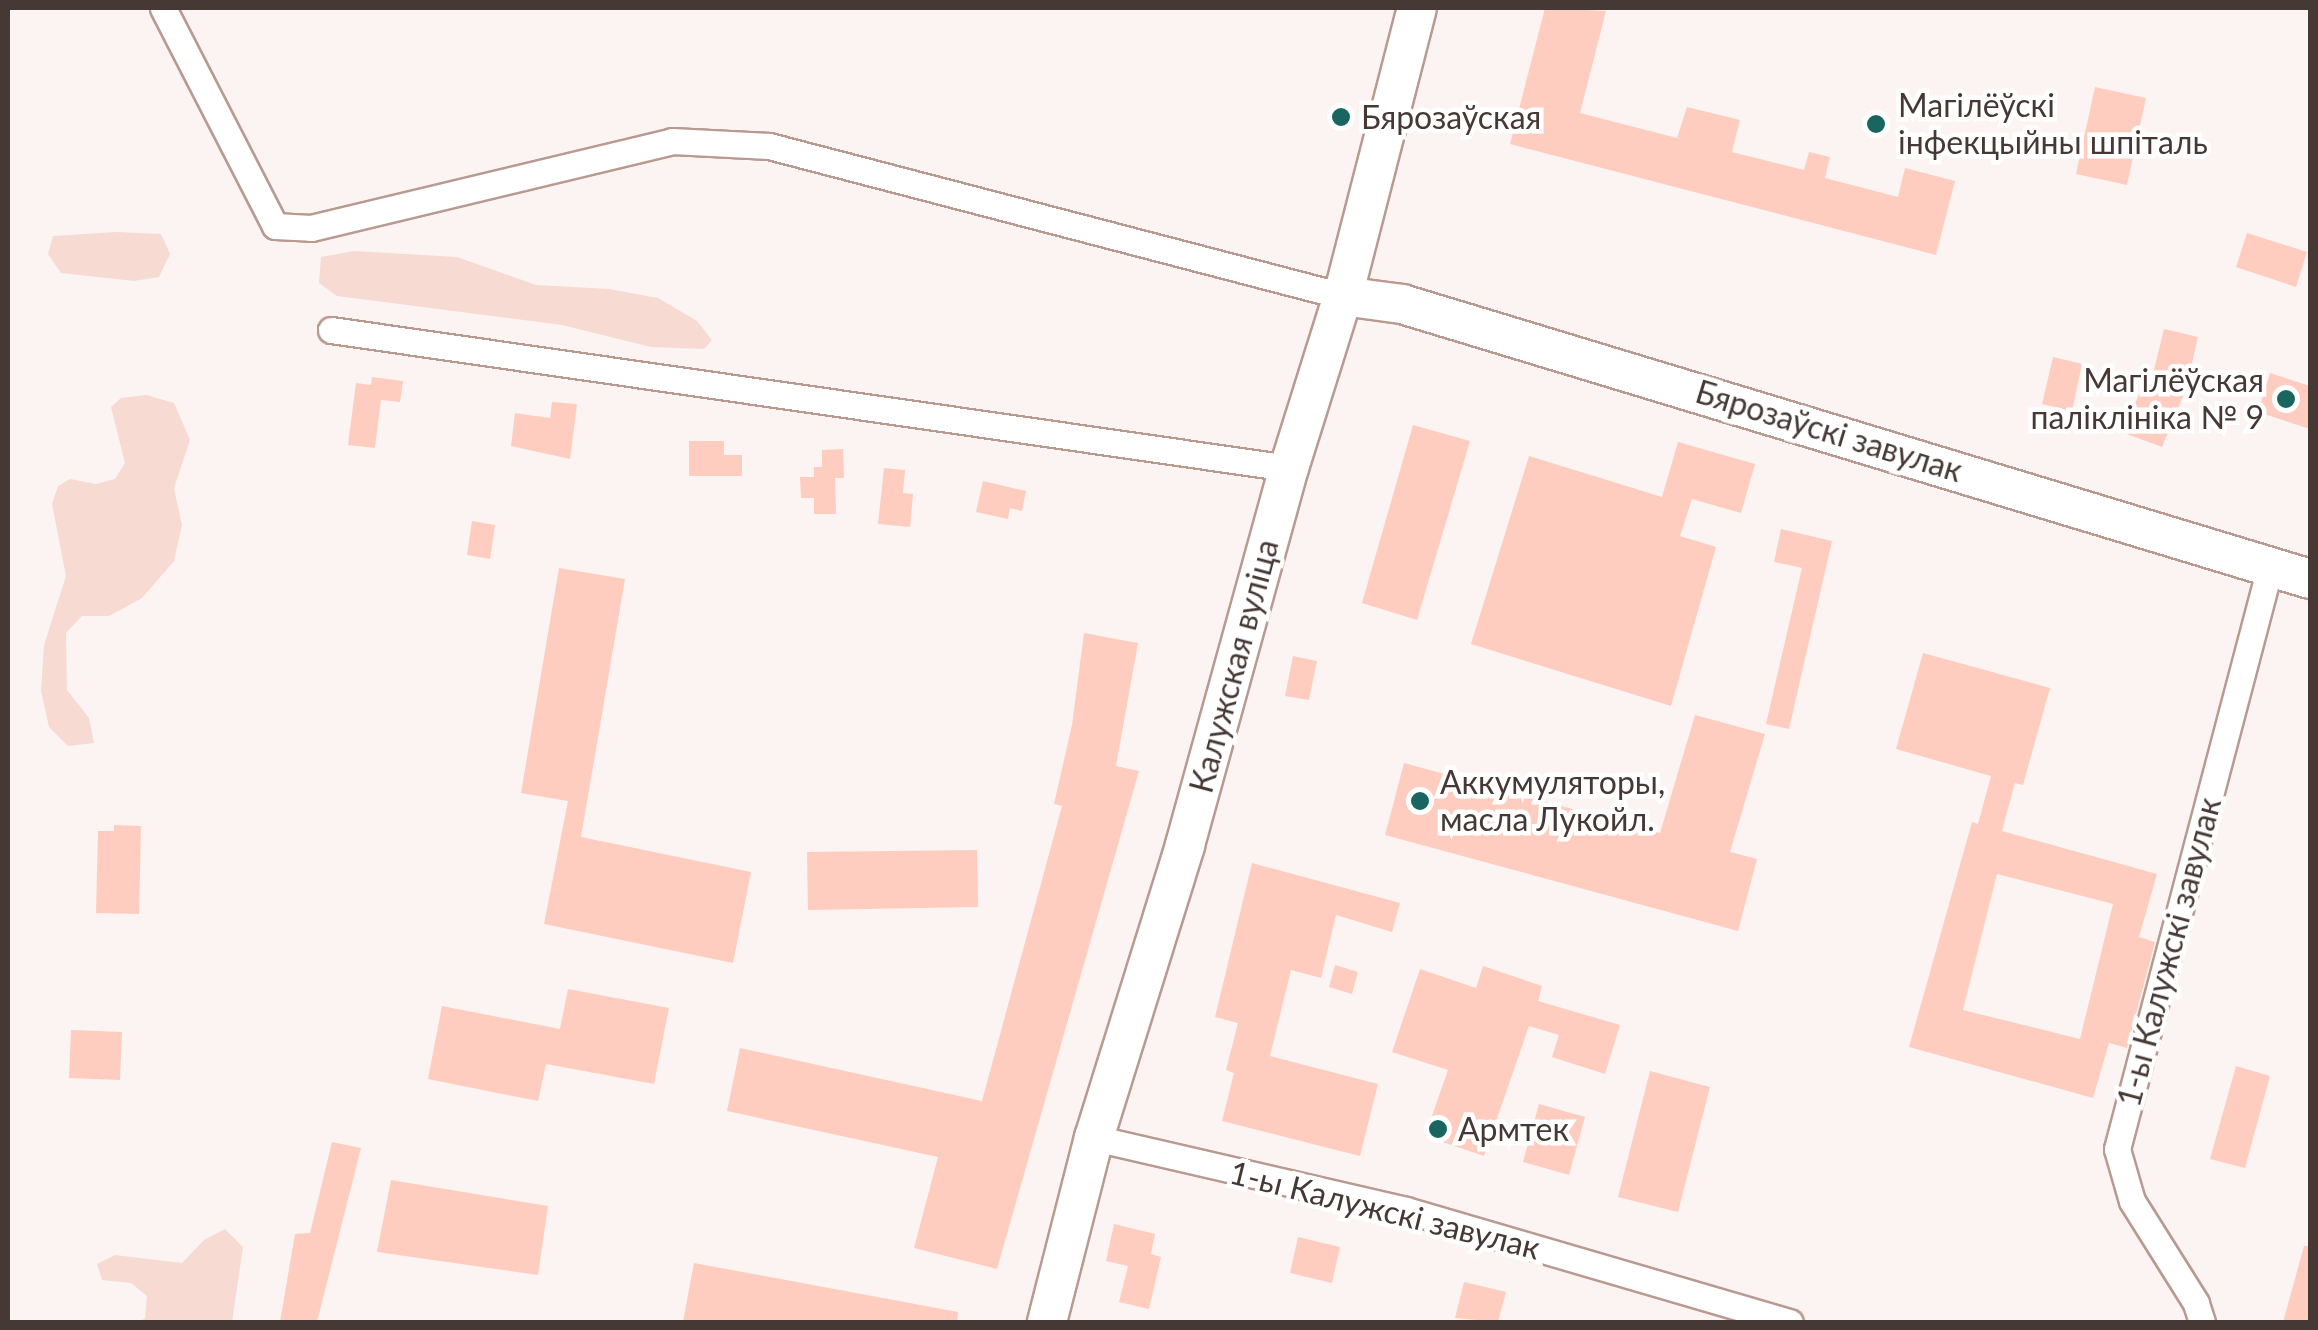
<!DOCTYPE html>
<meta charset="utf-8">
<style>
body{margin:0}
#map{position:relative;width:2318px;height:1330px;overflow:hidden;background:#fbf4f2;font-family:Lato,sans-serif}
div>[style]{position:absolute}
.green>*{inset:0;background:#f7dad2}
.building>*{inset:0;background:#fecdbf}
.roads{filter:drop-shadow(2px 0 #b99a91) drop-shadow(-2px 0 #b99a91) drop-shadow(0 2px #b99a91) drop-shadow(0 -2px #b99a91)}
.street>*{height:25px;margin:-12.5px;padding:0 12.5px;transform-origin:12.5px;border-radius:12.5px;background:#fff}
.secondary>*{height:38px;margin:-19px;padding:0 19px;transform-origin:19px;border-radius:19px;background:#fff}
.dots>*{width:28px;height:28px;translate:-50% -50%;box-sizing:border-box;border:5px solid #fff;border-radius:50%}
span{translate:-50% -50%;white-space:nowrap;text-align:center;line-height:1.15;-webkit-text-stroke:9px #fff;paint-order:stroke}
.poi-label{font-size:32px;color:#463935}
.left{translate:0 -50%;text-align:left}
.right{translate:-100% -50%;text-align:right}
.street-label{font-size:32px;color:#463935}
.frame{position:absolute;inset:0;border:10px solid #463935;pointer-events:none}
</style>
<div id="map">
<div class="green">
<div style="clip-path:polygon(117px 232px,161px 234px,170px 254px,159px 277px,134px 281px,61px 273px,48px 254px,53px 236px)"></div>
<div style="clip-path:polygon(354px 251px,457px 257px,536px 285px,609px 289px,658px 298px,697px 321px,712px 340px,704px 349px,651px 347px,562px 325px,337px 296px,319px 283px,321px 257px)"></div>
<div style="clip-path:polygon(146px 395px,174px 403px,190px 440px,174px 488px,182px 525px,174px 561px,142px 598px,109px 616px,82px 616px,66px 633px,67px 690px,89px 718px,94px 743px,68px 746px,49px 727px,41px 691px,44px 645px,66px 576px,52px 504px,58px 486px,70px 479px,96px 484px,115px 479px,125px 463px,111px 407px,121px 398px)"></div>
<div style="clip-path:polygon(225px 1229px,243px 1247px,232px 1322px,139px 1322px,145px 1318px,147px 1296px,131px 1283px,102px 1280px,97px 1264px,115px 1255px,182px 1263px,204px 1240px)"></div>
</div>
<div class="building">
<div style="clip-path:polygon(1545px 8px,1606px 11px,1580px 113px,1677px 138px,1687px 107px,1740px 120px,1732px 152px,1804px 170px,1809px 152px,1830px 157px,1825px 178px,1898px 197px,1905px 168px,1955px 181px,1936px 255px,1510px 144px)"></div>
<div style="clip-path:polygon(2095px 87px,2146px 98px,2127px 185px,2076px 174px)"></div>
<div style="clip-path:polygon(2247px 233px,2307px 252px,2296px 287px,2236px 267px)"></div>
<div style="clip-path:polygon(2164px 329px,2198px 337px,2186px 389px,2162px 447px,2124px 433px,2140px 391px,2148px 394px)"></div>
<div style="clip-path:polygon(2053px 357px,2082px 364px,2072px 411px,2042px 404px)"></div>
<div style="clip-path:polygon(2270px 373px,2310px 386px,2310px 429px,2258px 412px)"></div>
<div style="clip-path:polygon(372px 377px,403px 381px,400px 402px,381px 400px,375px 448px,348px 445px,356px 383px,371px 385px)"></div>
<div style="clip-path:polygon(552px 402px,577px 404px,570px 459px,511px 446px,515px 413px,550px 418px)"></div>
<div style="clip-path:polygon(1413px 425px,1470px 441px,1417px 620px,1362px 603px)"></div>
<div style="clip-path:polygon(689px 441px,724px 441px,724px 455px,742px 455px,742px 476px,689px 476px)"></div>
<div style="clip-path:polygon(1678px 442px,1755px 464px,1741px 513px,1692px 499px,1680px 536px,1716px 547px,1671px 706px,1471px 644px,1529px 456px,1662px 497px)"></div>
<div style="clip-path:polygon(843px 449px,844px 478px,835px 478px,836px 514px,814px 514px,814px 498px,801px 498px,800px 477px,814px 477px,814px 467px,822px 467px,822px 450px)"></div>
<div style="clip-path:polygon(884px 468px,905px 470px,903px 493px,913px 494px,910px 527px,878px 524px)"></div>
<div style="clip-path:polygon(983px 481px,1026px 491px,1022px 511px,1010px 508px,1008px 519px,976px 512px)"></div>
<div style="clip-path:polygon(472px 521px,495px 525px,490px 559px,467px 555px)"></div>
<div style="clip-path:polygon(1781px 529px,1832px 541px,1789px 729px,1766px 724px,1802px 568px,1774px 562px)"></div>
<div style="clip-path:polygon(559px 568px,625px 579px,581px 837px,751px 872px,733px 963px,544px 924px,568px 801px,521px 793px)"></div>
<div style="clip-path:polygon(1084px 633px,1138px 643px,1116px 766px,1139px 771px,997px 1269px,914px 1248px,938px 1157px,727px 1111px,740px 1048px,982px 1101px,1062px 806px,1054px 804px,1072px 725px)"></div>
<div style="clip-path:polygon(evenodd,1923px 653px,2050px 688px,2023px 785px,2015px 783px,2002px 831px,2157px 874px,2139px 937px,2155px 942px,2127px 1048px,2109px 1043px,2093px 1098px,1909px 1047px,1972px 822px,1978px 824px,1991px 776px,1896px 749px,1923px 653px,1997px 874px,2113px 904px,2080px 1039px,1963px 1010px,1997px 874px)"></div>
<div style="clip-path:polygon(1293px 656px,1317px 661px,1309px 700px,1285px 696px)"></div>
<div style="clip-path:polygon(1695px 715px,1765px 734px,1730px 852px,1757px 859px,1738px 931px,1385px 835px,1404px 763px,1660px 833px)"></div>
<div style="clip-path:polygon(114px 825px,141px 826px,139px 914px,96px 913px,98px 831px,114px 831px)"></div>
<div style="clip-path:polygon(977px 850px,978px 907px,808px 910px,807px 852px)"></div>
<div style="clip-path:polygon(1252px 863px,1400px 903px,1392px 932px,1336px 915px,1321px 978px,1291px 970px,1270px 1056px,1378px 1084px,1360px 1156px,1222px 1121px,1234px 1073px,1226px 1070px,1238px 1023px,1215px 1017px)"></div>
<div style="clip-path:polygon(1335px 965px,1358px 972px,1352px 994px,1329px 987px)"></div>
<div style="clip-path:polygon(1483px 966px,1542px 986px,1538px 1001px,1620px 1025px,1605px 1074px,1552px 1057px,1559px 1035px,1529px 1026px,1484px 1156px,1425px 1136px,1448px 1070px,1392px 1052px,1420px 969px,1476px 988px)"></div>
<div style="clip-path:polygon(568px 989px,669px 1008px,654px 1084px,546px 1064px,538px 1101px,428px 1079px,442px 1006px,560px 1029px)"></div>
<div style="clip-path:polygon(71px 1030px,122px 1032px,120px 1080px,69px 1078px)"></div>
<div style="clip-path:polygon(2236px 1066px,2270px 1076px,2245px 1168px,2210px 1159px)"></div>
<div style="clip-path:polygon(1650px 1071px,1710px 1087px,1678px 1212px,1618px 1197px)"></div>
<div style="clip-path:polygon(1539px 1104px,1585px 1117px,1569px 1175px,1523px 1162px)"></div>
<div style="clip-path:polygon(332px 1142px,361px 1148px,317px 1322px,280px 1322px,295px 1234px,310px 1233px)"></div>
<div style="clip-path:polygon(391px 1180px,548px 1206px,538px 1275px,377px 1252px)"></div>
<div style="clip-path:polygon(1114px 1224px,1155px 1234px,1151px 1254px,1161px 1257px,1149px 1309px,1119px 1302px,1128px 1266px,1106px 1261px)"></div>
<div style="clip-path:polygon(1298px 1237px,1340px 1247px,1332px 1283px,1290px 1273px)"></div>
<div style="clip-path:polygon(2304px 1246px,2310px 1246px,2310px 1322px,2283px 1322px)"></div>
<div style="clip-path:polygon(694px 1263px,958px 1312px,957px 1322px,683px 1322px)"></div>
<div style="clip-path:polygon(1464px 1282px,1506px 1292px,1498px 1322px,1455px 1318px)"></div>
</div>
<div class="roads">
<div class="street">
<div style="left:163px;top:8px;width:245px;rotate:62.8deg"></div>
<div style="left:275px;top:226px;width:36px;rotate:3deg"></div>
<div style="left:311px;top:228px;width:371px;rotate:-13.5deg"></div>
<div style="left:672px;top:141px;width:97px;rotate:3deg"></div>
<div style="left:769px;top:146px;width:593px;rotate:14.65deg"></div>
<div style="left:331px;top:330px;width:968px;rotate:8.2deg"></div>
<div style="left:1094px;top:1138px;width:320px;rotate:13deg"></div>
<div style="left:1406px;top:1210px;width:400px;rotate:16.3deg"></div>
<div style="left:2202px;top:1322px;width:20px;rotate:-108deg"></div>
<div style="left:2196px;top:1303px;width:120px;rotate:-122.1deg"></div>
<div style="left:2132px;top:1201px;width:54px;rotate:-106.1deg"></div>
<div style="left:2117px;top:1149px;width:602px;rotate:-75.27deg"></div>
</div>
<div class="secondary">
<div style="left:1343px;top:296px;width:60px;rotate:7.7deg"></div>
<div style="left:1402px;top:304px;width:949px;rotate:16.85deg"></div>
<div style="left:1047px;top:1322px;width:190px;rotate:-75.7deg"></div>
<div style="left:1094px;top:1138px;width:307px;rotate:-72.7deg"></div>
<div style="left:1185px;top:845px;width:391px;rotate:-74.6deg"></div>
<div style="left:1289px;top:468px;width:180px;rotate:-72.6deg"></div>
<div style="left:1343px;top:296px;width:297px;rotate:-75.6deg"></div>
</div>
</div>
<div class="dots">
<div style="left:1341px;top:117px;background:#19655f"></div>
<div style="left:1876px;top:124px;background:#19655f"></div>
<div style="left:2286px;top:399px;background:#19655f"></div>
<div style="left:1420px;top:801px;background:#19655f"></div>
<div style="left:1438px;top:1129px;background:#19655f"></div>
</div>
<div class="poi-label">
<span class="left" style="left:1898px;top:124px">Магілёўскі<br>інфекцыйны шпіталь</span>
<span class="left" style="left:1361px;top:117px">Бярозаўская</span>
<span class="right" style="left:2264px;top:399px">Магілёўская<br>паліклініка № 9</span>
<span class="left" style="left:1440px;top:801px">Аккумуляторы,<br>масла Лукойл.</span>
<span class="left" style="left:1458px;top:1129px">Армтек</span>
</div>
<div class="street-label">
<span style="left:1829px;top:431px;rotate:17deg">Бярозаўскі завулак</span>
<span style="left:1234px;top:666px;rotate:-75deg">Калужская вуліца</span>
<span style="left:2169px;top:952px;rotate:-75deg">1-ы Калужскі завулак</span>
<span style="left:1385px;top:1210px;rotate:14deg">1-ы Калужскі завулак</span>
</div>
<div class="frame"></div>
</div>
